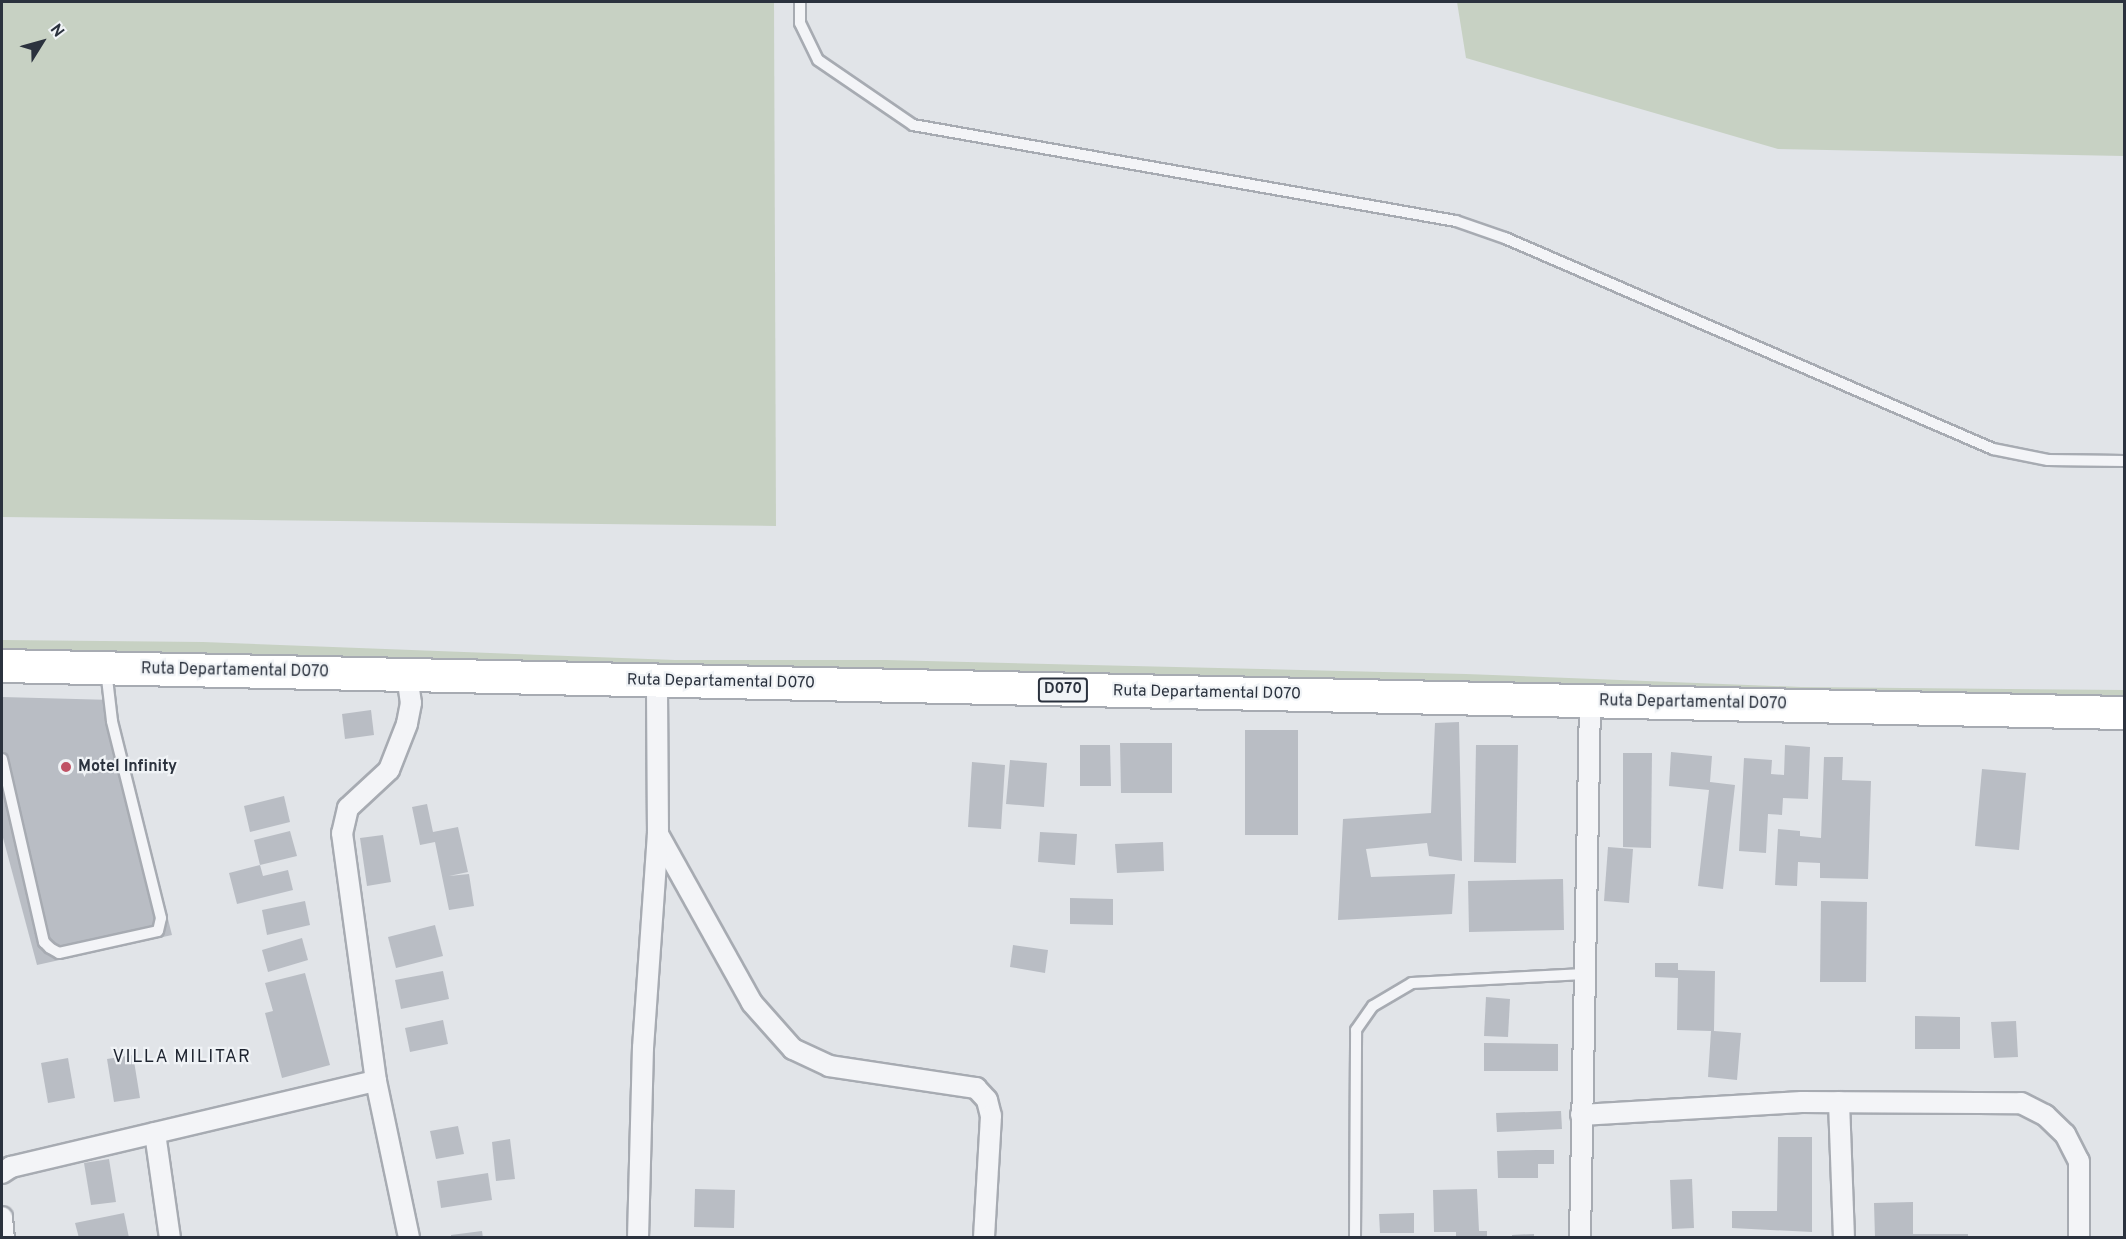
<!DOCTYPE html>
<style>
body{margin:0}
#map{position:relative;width:2126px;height:1239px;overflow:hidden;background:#e1e4e8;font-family:Overpass,sans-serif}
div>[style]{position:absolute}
.green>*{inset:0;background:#c7d1c3}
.building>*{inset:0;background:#b9bdc4}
.roads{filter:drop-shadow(2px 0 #a7abb2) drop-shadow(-2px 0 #a7abb2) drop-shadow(0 2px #a7abb2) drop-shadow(0 -2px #a7abb2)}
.lane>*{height:10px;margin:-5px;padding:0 5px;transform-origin:5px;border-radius:5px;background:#f3f4f7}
.street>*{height:20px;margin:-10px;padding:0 10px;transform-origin:10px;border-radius:10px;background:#f3f4f7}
.primary>*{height:32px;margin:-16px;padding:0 16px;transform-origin:16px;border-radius:16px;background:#fff}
.dots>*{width:16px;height:16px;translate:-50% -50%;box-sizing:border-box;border:3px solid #f0f3f6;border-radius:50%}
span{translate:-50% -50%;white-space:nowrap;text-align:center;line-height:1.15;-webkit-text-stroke:4.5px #f0f3f6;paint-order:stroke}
.shield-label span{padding:2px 4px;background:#f0f3f6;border:2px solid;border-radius:4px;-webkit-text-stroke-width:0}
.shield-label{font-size:15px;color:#2b323e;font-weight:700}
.street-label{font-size:16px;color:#2b323e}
.poi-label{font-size:16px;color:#2b323e;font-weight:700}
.left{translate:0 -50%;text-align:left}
.neighbourhood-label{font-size:18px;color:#1d232f;letter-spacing:1.5px}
.frame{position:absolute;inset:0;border:3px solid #2b323e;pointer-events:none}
.north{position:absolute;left:12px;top:12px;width:60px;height:60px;-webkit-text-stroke:4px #f0f3f6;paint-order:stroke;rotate:53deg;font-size:16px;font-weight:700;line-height:24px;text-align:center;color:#2b323e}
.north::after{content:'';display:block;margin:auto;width:21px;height:27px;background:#2b323e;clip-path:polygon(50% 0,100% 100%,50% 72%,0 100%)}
</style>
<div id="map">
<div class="green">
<div style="clip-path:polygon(2px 2px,774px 2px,776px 526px,2px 517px)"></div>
<div style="clip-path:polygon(1457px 2px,2124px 2px,2124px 156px,1778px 149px,1466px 58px)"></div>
<div style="clip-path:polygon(2px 640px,203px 642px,675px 660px,886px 660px,1466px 674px,1801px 687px,2124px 690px,2124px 699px,935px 670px,311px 660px,2px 648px)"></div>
</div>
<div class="building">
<div style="clip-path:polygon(2px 697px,113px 700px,172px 935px,37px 965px,2px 834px)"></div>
<div style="clip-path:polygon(371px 710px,374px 735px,345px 739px,342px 714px)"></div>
<div style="clip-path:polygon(1459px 722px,1462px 861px,1429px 856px,1427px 843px,1366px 849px,1371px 877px,1455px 874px,1452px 914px,1338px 920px,1343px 819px,1431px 813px,1435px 723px)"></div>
<div style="clip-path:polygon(1245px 730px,1298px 730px,1298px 835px,1245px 835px)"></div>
<div style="clip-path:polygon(1120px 743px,1172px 743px,1172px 793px,1121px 793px)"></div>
<div style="clip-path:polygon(1080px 745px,1110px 745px,1111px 786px,1080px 786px)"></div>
<div style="clip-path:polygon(1476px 745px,1518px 745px,1516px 863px,1474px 862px)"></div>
<div style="clip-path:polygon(1785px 745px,1810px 747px,1808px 799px,1783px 798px,1782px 815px,1768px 814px,1766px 853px,1739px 851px,1744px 758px,1772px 760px,1771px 774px,1784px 775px)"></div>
<div style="clip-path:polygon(1671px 752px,1712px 756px,1710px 782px,1735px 785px,1723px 889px,1698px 886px,1709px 790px,1669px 786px)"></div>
<div style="clip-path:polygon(1623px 753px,1652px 753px,1651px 848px,1623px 847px)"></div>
<div style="clip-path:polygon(1824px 757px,1843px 757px,1842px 780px,1871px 781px,1868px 879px,1820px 878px,1820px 863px,1798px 862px,1797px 886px,1775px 885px,1778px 829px,1800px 831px,1800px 836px,1821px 838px)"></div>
<div style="clip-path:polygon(1010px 760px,1047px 763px,1044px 807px,1006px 804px)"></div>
<div style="clip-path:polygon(972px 762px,1005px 765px,1001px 829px,968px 827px)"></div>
<div style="clip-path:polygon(1982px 769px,2026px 773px,2019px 850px,1975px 846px)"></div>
<div style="clip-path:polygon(284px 796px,290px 822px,250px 832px,244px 806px)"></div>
<div style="clip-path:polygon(427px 804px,433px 832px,458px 827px,468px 872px,449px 876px,469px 874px,474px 906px,449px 910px,435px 842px,420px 845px,412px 807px)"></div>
<div style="clip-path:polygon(290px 831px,297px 856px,260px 865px,254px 840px)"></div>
<div style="clip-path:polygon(1040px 832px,1077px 834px,1075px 865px,1038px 862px)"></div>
<div style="clip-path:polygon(383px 835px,391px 882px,367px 886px,360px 838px)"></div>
<div style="clip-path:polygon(1163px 842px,1164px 871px,1117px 873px,1115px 844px)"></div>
<div style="clip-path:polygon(1608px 847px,1633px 849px,1629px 903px,1604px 901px)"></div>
<div style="clip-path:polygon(260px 865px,263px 876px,288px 870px,293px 890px,237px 904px,229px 873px)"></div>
<div style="clip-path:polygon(1563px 879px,1564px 930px,1469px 932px,1468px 881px)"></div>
<div style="clip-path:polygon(1070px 898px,1113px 899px,1113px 925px,1070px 924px)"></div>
<div style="clip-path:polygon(305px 901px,310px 925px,267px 935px,262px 910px)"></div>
<div style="clip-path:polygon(1821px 901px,1867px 902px,1866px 982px,1820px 982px)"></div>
<div style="clip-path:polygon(435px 925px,443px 956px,396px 968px,388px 937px)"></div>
<div style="clip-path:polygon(302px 938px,308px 960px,268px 972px,262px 950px)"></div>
<div style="clip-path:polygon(1013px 945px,1048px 950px,1045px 973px,1010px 967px)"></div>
<div style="clip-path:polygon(1655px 963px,1678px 963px,1678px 970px,1715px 971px,1714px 1031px,1741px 1033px,1737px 1080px,1708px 1077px,1711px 1031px,1677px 1030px,1678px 978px,1655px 977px)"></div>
<div style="clip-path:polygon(443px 971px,449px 999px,401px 1009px,395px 980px)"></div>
<div style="clip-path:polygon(305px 973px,330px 1065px,282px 1078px,265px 1013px,273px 1011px,265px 983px)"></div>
<div style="clip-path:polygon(1486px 997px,1510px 999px,1508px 1037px,1484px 1036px)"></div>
<div style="clip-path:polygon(1915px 1016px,1960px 1017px,1960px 1049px,1915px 1049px)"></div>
<div style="clip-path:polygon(443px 1020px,448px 1044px,410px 1052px,405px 1028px)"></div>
<div style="clip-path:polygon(2016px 1021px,2018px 1057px,1994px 1058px,1991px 1022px)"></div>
<div style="clip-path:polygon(1484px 1043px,1558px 1044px,1558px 1071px,1484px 1071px)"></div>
<div style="clip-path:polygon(133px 1055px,140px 1098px,114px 1102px,107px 1059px)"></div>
<div style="clip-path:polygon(68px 1058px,75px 1098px,48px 1103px,41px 1063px)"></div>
<div style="clip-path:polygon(1561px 1111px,1562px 1129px,1497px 1132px,1496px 1113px)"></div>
<div style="clip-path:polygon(458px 1126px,464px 1154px,436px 1159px,430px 1131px)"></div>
<div style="clip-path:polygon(1778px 1137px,1812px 1137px,1812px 1232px,1732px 1228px,1732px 1211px,1777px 1211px)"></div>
<div style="clip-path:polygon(510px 1139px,515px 1179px,496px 1181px,492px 1142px)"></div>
<div style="clip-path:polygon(1537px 1150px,1554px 1150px,1554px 1164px,1538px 1164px,1538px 1178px,1498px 1178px,1497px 1151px)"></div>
<div style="clip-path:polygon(109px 1159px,116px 1202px,91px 1205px,84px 1163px)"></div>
<div style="clip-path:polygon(488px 1173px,492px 1200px,441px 1208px,437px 1181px)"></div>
<div style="clip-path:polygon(1692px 1179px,1694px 1228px,1672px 1229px,1670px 1180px)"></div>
<div style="clip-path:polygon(695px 1189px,735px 1190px,734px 1228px,694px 1227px)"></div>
<div style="clip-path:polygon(1477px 1189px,1479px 1231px,1487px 1231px,1487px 1238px,1456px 1238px,1456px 1232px,1434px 1232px,1433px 1190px)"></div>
<div style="clip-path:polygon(1913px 1202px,1913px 1234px,1968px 1234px,1968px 1238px,1875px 1238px,1874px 1203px)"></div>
<div style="clip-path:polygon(124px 1213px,129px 1238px,79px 1238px,75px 1223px)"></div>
<div style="clip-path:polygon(1414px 1213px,1414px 1233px,1380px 1233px,1379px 1214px)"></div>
<div style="clip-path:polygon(482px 1231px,483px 1238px,451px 1238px,451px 1235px)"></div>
<div style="clip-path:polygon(1534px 1234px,1534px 1238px,1512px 1238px,1512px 1235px)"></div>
</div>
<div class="roads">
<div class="lane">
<div style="left:800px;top:2px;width:21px;rotate:90deg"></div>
<div style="left:800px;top:23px;width:41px;rotate:64.1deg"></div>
<div style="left:818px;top:60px;width:115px;rotate:34.4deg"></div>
<div style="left:913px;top:125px;width:551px;rotate:10.03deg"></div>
<div style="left:1456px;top:221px;width:52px;rotate:19.1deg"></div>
<div style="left:1505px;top:238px;width:532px;rotate:23.38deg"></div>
<div style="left:1993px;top:449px;width:56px;rotate:11.3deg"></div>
<div style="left:2048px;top:460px;width:76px;rotate:0.8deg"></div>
<div style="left:2px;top:759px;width:188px;rotate:77.1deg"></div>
<div style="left:44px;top:942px;width:8px;rotate:45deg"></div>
<div style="left:50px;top:948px;width:10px;rotate:29deg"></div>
<div style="left:59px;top:953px;width:101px;rotate:-12.5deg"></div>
<div style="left:158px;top:931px;width:13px;rotate:-77deg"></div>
<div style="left:161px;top:918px;width:203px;rotate:-104deg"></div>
<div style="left:112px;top:721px;width:51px;rotate:-96.7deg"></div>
<div style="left:1355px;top:1238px;width:208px;rotate:-89.7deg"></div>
<div style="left:1356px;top:1030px;width:29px;rotate:-55deg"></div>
<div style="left:1373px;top:1006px;width:45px;rotate:-30.5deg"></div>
<div style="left:1412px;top:983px;width:172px;rotate:-3deg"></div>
</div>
<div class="street">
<div style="left:407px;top:675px;width:28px;rotate:82deg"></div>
<div style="left:411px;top:703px;width:21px;rotate:101deg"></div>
<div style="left:407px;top:724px;width:49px;rotate:111.4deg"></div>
<div style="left:389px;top:770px;width:56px;rotate:137.2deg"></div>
<div style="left:348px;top:808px;width:26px;rotate:103deg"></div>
<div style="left:342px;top:833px;width:250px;rotate:82.2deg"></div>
<div style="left:376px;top:1081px;width:160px;rotate:78.1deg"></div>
<div style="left:658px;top:834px;width:193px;rotate:60.9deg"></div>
<div style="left:752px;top:1003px;width:62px;rotate:48.3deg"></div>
<div style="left:793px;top:1049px;width:40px;rotate:25deg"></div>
<div style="left:829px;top:1066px;width:149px;rotate:8.5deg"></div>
<div style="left:976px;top:1088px;width:16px;rotate:47deg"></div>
<div style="left:987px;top:1100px;width:16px;rotate:76deg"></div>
<div style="left:991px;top:1116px;width:122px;rotate:93.3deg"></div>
<div style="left:1839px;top:1102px;width:136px;rotate:87.9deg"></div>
<div style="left:1581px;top:1115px;width:221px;rotate:-3.4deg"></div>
<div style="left:1802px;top:1102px;width:219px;rotate:0.3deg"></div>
<div style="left:2021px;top:1103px;width:27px;rotate:27deg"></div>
<div style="left:2045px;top:1115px;width:28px;rotate:44deg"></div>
<div style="left:2065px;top:1134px;width:30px;rotate:63deg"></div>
<div style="left:2079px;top:1161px;width:77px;rotate:90deg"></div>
<div style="left:155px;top:1133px;width:106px;rotate:81.9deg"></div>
<div style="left:2px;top:1173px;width:11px;rotate:-34deg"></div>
<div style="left:11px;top:1167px;width:375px;rotate:-13.3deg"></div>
<div style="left:2px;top:1217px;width:21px;rotate:85deg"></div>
<div style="left:638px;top:1238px;width:190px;rotate:-88.5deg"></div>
<div style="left:643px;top:1048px;width:215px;rotate:-86deg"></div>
<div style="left:658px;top:834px;width:153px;rotate:-90.4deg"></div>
<div style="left:1580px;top:1238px;width:537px;rotate:-88.93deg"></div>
</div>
<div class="primary">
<div style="left:2px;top:666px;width:2123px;rotate:1.27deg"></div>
</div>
</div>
<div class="dots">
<div style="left:66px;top:767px;background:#c05265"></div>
</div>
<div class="shield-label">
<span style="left:1063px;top:690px">D070</span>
</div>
<div class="street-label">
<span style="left:235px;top:671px;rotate:1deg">Ruta Departamental D070</span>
<span style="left:721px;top:682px;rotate:1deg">Ruta Departamental D070</span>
<span style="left:1207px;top:693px;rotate:1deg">Ruta Departamental D070</span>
<span style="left:1693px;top:703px;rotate:1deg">Ruta Departamental D070</span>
</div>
<div class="poi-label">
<span class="left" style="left:78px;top:767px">Motel Infinity</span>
</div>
<div class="neighbourhood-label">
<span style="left:182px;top:1058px">VILLA MILITAR</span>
</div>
<div class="frame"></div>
<div class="north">N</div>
</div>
